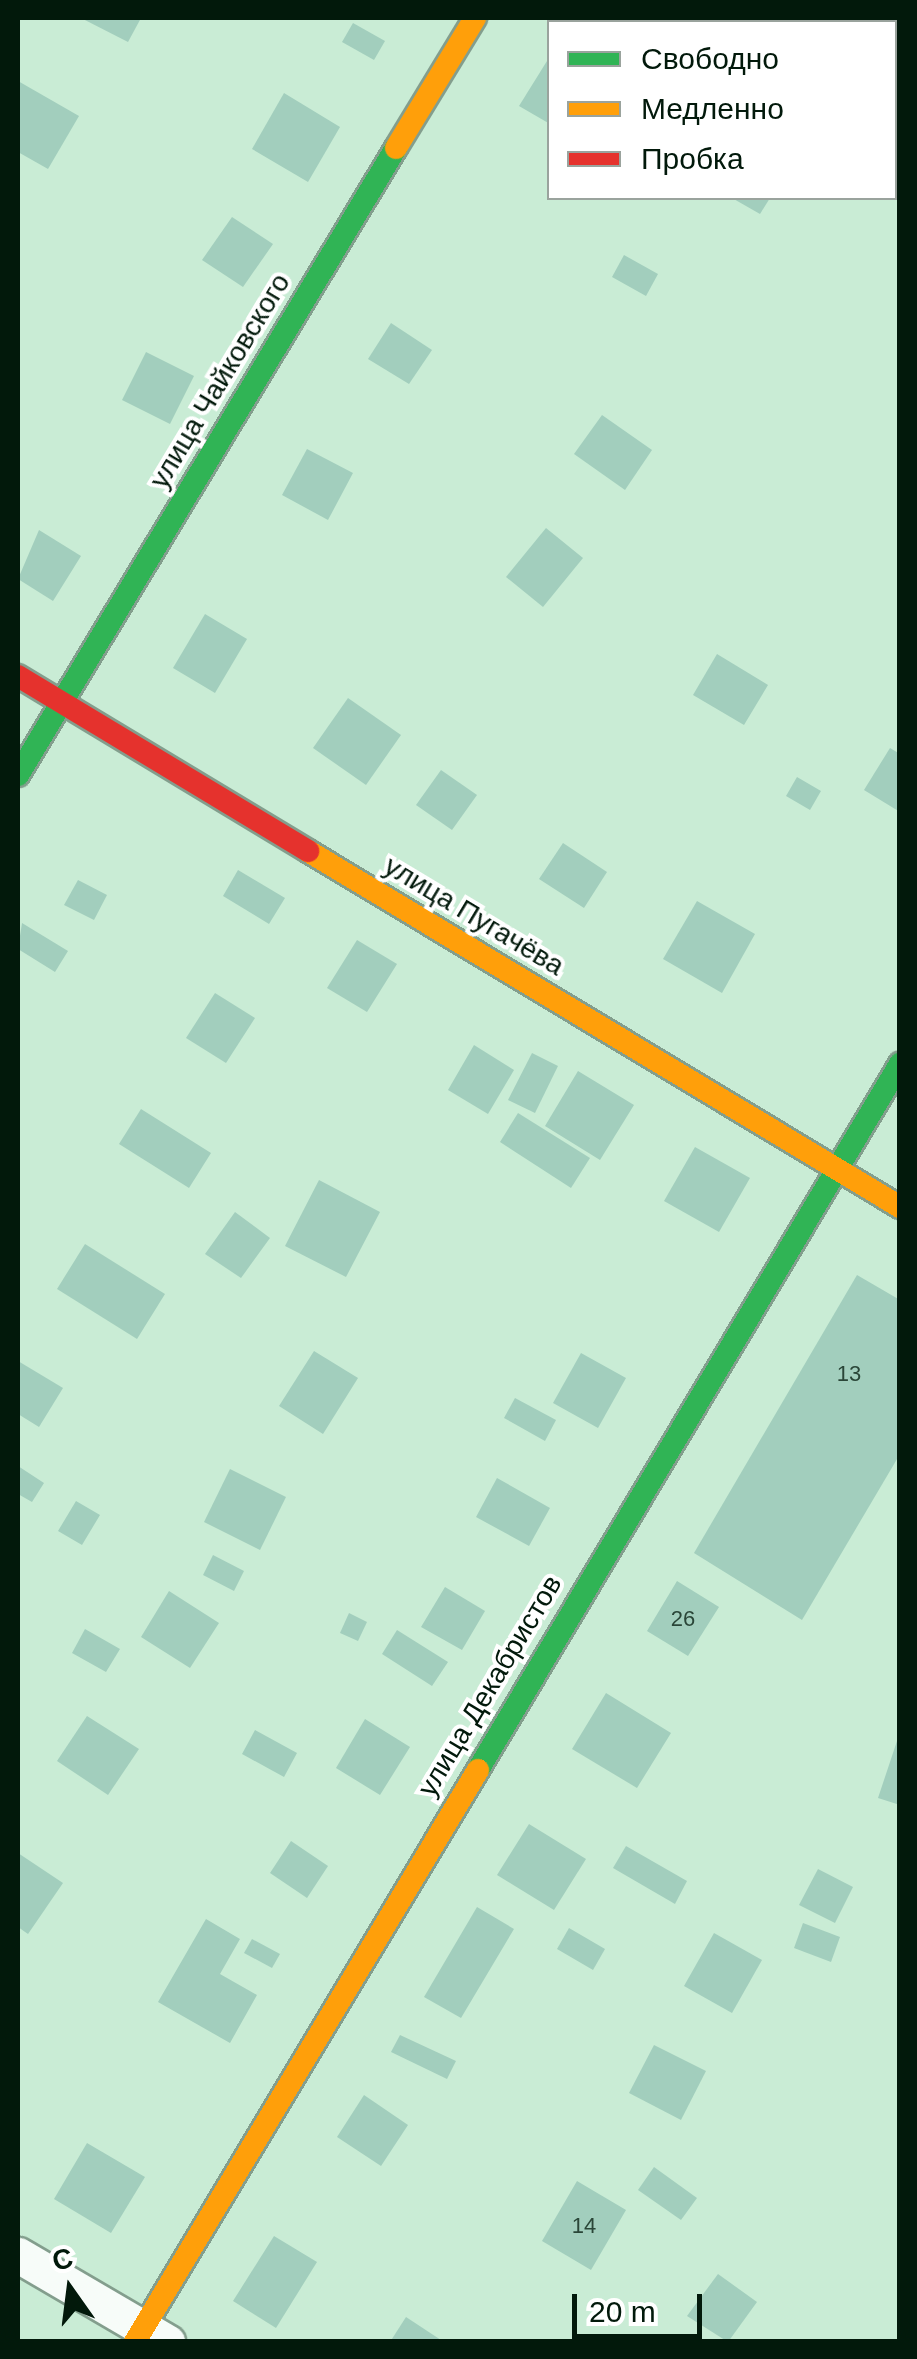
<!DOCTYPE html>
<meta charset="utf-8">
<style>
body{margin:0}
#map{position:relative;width:917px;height:2359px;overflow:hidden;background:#c9ecd5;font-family:Helvetica,sans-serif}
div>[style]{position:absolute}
.building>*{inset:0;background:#a2cebd}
.roads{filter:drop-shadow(2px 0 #839e8d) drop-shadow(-2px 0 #839e8d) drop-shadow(0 2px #839e8d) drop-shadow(0 -2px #839e8d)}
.street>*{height:35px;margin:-17.5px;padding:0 17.5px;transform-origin:17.5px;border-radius:17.5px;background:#f7fcf9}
.fast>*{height:22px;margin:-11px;padding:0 11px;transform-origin:11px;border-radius:11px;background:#30b455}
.slow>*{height:22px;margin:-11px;padding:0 11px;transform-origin:11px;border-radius:11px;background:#ff9f0a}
.jam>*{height:22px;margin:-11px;padding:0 11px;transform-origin:11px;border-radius:11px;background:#e5322d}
span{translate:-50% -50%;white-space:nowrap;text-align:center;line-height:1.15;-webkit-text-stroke:8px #fff;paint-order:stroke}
.number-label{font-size:22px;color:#2a4638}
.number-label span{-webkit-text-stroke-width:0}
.street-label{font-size:28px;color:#02190b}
.frame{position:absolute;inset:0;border:20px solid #02190b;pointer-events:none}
.legend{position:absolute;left:547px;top:20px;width:350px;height:180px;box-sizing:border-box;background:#fff;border:2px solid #9aa39d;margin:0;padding:12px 18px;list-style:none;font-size:30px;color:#02190b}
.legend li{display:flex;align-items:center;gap:20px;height:50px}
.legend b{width:50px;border:2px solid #9aa39d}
.north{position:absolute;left:20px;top:2239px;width:100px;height:100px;-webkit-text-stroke:8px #fff;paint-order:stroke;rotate:346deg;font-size:28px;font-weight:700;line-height:40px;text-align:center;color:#02190b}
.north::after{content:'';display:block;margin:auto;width:35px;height:45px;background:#02190b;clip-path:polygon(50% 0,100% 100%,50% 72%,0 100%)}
.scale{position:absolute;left:572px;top:2294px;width:130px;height:45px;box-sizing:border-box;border:5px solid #02190b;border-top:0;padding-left:12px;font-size:30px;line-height:35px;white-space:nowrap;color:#02190b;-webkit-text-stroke:8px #fff;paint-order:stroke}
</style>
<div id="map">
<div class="building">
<div style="clip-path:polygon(81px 18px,141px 18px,128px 42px)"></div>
<div style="clip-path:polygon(353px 23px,385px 41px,374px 60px,342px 42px)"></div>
<div style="clip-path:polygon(547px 61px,550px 63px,550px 124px,519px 106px)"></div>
<div style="clip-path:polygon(18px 81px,79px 116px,48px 169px,18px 152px)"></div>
<div style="clip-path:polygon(284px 93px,340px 127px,308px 182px,252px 149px)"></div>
<div style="clip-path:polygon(732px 198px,770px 198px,760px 214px)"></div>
<div style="clip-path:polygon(232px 217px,273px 244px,243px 287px,202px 260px)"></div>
<div style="clip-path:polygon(624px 255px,658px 274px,646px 296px,612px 277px)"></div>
<div style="clip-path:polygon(391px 323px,432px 350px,409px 384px,368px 359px)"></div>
<div style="clip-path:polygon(146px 352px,194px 376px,170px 424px,122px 400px)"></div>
<div style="clip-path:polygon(602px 415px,652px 450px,625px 490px,574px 454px)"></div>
<div style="clip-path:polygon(307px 449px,353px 473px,328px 520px,282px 495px)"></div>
<div style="clip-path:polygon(546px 528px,583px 558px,543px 607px,506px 577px)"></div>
<div style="clip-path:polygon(39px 530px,81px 556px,53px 601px,18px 579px)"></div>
<div style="clip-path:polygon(205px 614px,247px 639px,215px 693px,173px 668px)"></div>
<div style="clip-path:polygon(717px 654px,768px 685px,744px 725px,693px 695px)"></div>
<div style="clip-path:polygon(348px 698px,401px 735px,366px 785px,313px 748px)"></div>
<div style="clip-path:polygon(890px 748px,900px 754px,900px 812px,864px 790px)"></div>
<div style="clip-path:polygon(441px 770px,477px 795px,452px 830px,416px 805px)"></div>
<div style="clip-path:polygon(797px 777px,821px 791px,810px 810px,786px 796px)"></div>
<div style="clip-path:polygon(563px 843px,607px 872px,584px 908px,539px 879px)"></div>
<div style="clip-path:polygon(238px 870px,285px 898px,269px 924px,223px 896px)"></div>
<div style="clip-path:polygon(78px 880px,107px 895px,94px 920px,64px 905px)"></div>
<div style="clip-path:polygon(697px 901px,755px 934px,722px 993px,663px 959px)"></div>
<div style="clip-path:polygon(22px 923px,68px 951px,55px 972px,18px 949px)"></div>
<div style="clip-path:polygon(357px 940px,397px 964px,367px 1012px,327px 988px)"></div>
<div style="clip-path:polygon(215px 993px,255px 1018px,226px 1063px,186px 1038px)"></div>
<div style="clip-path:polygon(474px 1045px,514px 1070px,488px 1114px,448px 1090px)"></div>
<div style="clip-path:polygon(532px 1053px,558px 1066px,535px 1113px,508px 1100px)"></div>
<div style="clip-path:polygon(578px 1071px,634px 1105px,600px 1160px,545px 1126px)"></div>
<div style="clip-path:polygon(141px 1109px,211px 1153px,189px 1188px,119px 1144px)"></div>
<div style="clip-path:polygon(518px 1113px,590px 1158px,571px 1188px,500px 1142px)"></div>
<div style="clip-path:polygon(695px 1147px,750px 1178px,719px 1232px,664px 1201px)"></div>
<div style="clip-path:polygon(319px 1180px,380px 1212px,346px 1277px,285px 1246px)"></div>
<div style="clip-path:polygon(235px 1212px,270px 1238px,241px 1278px,205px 1254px)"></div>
<div style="clip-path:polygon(85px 1244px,165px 1294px,137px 1339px,57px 1289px)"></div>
<div style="clip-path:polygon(857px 1275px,900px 1300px,900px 1454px,802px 1620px,694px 1553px)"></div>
<div style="clip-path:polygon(314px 1351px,358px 1378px,323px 1434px,279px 1406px)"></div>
<div style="clip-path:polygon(581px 1353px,626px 1378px,598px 1428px,553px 1403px)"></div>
<div style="clip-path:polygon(18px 1361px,63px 1388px,39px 1427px,18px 1414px)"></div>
<div style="clip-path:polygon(515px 1398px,556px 1420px,545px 1441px,504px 1418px)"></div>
<div style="clip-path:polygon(18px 1466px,44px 1483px,32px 1502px,18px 1494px)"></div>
<div style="clip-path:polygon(230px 1469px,286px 1497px,260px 1550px,204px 1522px)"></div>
<div style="clip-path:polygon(497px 1478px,550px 1508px,529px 1546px,476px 1517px)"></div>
<div style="clip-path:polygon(76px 1501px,100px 1515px,82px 1545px,58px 1531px)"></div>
<div style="clip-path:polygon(213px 1555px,244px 1571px,234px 1591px,203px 1575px)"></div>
<div style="clip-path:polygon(677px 1581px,719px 1607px,688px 1656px,647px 1631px)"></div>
<div style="clip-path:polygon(445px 1587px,485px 1611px,462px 1650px,421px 1627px)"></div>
<div style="clip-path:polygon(169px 1591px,219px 1623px,190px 1668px,141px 1637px)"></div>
<div style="clip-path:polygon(349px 1613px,367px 1622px,358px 1641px,340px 1633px)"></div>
<div style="clip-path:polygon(85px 1629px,120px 1649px,106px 1672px,72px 1653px)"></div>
<div style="clip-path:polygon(397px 1630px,448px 1662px,432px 1686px,382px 1654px)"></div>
<div style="clip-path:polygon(606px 1693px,671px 1733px,637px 1788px,572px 1749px)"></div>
<div style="clip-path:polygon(87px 1716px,139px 1749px,108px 1795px,57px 1761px)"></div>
<div style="clip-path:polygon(365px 1719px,410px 1747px,380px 1795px,336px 1768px)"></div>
<div style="clip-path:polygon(255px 1730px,297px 1753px,284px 1777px,242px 1754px)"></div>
<div style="clip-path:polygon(899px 1735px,900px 1735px,900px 1805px,878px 1798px)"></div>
<div style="clip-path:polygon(529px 1824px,586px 1859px,554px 1910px,497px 1875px)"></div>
<div style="clip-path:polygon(291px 1841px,328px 1866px,307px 1898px,270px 1873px)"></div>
<div style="clip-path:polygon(626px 1846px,687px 1881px,675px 1904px,613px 1868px)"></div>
<div style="clip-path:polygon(18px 1853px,63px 1883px,28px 1934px,18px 1927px)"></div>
<div style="clip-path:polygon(818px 1869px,853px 1887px,835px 1923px,799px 1905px)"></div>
<div style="clip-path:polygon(477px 1907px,514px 1929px,461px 2018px,424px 1997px)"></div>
<div style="clip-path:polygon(206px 1919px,240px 1939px,220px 1974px,257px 1995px,230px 2043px,158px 2002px)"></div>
<div style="clip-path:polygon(803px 1923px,840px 1937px,831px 1962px,794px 1948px)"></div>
<div style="clip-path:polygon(569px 1928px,605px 1949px,593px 1970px,557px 1949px)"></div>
<div style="clip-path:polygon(714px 1933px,762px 1960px,732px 2013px,684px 1986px)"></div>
<div style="clip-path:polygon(252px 1939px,280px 1954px,272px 1968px,244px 1953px)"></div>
<div style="clip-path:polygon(400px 2035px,456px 2061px,447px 2079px,391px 2052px)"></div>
<div style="clip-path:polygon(654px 2045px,706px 2071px,681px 2120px,629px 2093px)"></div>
<div style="clip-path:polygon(364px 2095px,408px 2125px,381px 2166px,337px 2137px)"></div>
<div style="clip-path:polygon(87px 2143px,145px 2177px,111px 2233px,54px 2199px)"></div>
<div style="clip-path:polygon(654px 2167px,697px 2198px,681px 2220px,638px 2190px)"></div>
<div style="clip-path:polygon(577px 2181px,626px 2210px,591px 2270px,542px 2241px)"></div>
<div style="clip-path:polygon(274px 2236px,317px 2262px,276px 2328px,233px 2301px)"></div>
<div style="clip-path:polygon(718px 2274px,757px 2302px,728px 2342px,687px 2316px)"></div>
<div style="clip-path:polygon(406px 2317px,444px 2342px,390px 2342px)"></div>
</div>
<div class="roads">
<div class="street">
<div style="left:18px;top:2255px;width:173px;rotate:30.3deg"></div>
</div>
<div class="fast">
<div style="left:18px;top:775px;width:732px;rotate:-58.92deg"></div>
<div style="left:478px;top:1770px;width:823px;rotate:-59.13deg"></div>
</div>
<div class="slow">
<div style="left:396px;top:148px;width:152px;rotate:-58.7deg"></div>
<div style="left:308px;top:851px;width:691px;rotate:31.02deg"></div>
<div style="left:135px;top:2342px;width:667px;rotate:-59.05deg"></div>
</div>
<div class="jam">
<div style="left:18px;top:676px;width:339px;rotate:31.1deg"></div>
</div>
</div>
<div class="number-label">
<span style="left:849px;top:1374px">13</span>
<span style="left:683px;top:1619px">26</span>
<span style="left:584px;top:2226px">14</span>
</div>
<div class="street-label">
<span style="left:220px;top:381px;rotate:-59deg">улица Чайковского</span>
<span style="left:474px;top:916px;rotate:31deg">улица Пугачёва</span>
<span style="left:490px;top:1686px;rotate:-59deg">улица Декабристов</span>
</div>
<div class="frame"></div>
<ul class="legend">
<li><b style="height:12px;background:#30b455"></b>Свободно</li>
<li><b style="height:12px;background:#ff9f0a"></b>Медленно</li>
<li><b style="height:12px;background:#e5322d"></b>Пробка</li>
</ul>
<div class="north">С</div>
<div class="scale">20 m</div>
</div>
